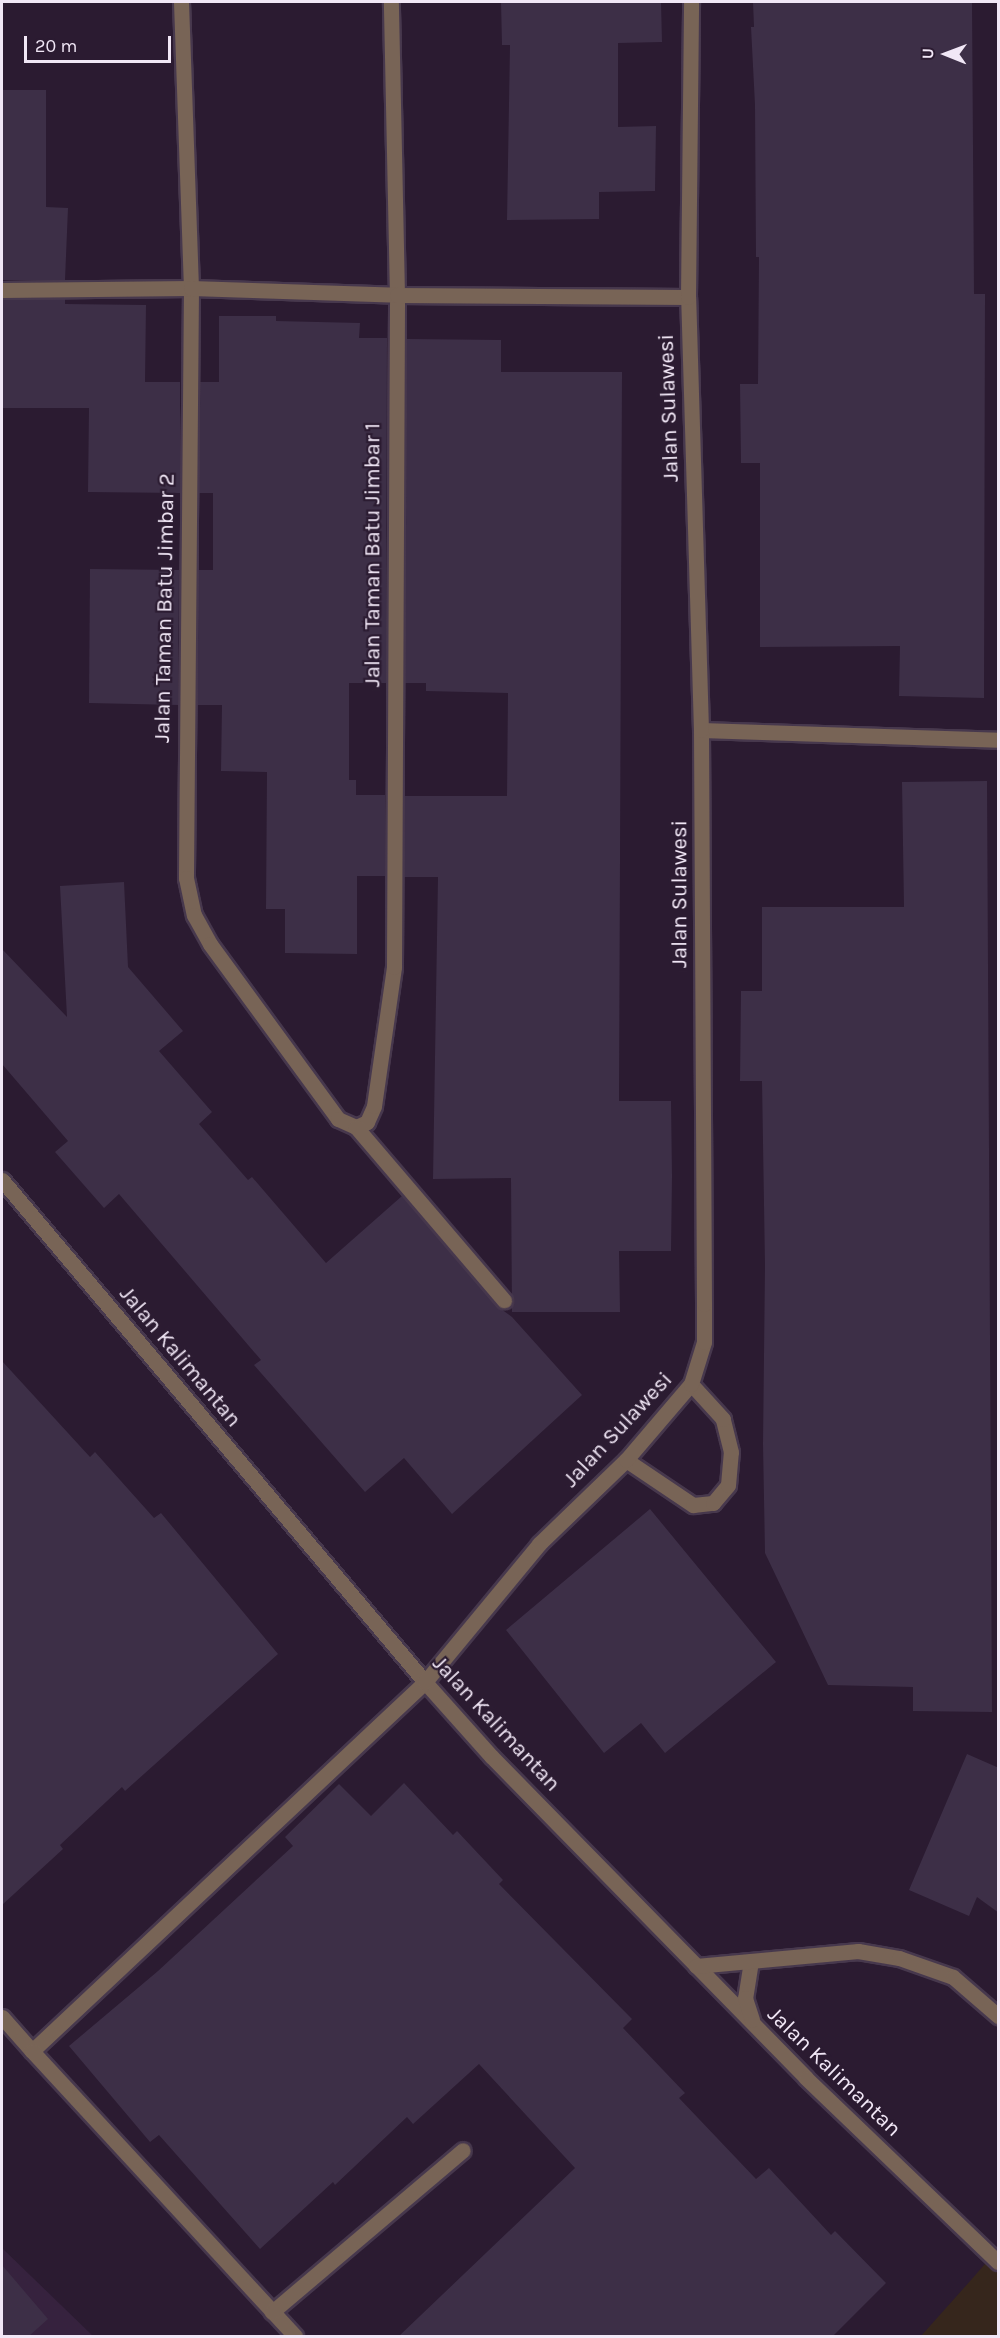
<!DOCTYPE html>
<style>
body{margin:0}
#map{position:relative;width:1000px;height:2338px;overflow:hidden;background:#2b1b31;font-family:Karla,sans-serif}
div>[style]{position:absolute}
.commercial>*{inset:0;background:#36261c}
.built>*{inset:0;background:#36223e}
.building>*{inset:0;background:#3d2f47}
.roads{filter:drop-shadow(2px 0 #47384d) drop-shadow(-2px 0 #47384d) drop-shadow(0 2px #47384d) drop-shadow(0 -2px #47384d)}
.street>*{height:15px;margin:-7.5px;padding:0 7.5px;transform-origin:7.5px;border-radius:7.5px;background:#786456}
span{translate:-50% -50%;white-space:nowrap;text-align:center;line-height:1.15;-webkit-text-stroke:4.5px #2b1b31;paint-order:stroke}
.street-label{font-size:22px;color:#f1e7f6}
.frame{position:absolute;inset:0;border:3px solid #f1e7f6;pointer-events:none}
.north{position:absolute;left:916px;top:24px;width:60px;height:60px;-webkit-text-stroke:4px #2b1b31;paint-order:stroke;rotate:271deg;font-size:16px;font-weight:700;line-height:24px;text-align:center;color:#f1e7f6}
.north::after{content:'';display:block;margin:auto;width:21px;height:27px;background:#f1e7f6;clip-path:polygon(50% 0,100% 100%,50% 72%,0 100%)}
.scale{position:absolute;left:24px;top:36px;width:147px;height:27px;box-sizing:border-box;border:3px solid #f1e7f6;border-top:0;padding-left:8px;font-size:18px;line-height:21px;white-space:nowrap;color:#f1e7f6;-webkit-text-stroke:4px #2b1b31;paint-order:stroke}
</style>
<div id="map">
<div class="commercial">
<div style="clip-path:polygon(998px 2249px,998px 2336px,921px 2336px,971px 2280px)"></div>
</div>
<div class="built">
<div style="clip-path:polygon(2px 2248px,93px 2336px,2px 2336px)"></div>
</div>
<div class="building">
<div style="clip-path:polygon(501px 2px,661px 2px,662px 42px,618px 43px,618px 127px,656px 126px,655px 191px,599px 192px,599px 219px,507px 220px,510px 45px,502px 45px)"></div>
<div style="clip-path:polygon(753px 2px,972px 2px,974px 294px,985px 294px,984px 698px,899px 696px,900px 646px,760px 647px,760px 463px,741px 463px,740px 384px,758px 384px,759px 257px,756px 257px,755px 105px,751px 27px,754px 27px)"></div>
<div style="clip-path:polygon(2px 90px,46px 90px,46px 207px,68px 208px,65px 280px,2px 280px)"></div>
<div style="clip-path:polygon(65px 299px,65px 304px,146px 305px,145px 382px,180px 382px,180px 493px,88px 492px,89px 408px,2px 408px,2px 300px)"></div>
<div style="clip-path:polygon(219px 316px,276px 316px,276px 321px,360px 323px,359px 338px,387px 338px,386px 683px,349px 683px,349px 780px,356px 780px,356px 795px,385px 795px,385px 876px,357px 876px,357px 954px,285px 953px,285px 909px,266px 909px,267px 772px,221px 771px,222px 705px,197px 705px,198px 570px,213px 570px,213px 493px,199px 493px,200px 382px,219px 382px)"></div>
<div style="clip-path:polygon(407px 339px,501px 340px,501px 372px,622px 372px,619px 1101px,671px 1101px,672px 1176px,671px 1251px,619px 1251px,620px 1312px,512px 1312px,511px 1178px,433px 1179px,438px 877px,404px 877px,405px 796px,507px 796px,508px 693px,426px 691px,426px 683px,405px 683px)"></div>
<div style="clip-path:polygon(90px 569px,179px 570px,178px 705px,89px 703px)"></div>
<div style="clip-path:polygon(987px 781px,992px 1712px,913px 1711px,913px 1687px,828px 1685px,765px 1553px,763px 1444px,765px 1266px,762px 1081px,740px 1081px,741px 991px,762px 991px,762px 907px,904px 907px,902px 782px)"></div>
<div style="clip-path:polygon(124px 882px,128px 967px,183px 1031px,159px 1051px,212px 1112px,199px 1124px,248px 1180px,252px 1177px,326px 1263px,402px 1196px,497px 1306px,512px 1317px,582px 1395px,452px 1514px,404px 1458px,365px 1492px,254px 1365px,261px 1360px,119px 1194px,104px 1208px,55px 1152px,68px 1141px,2px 1064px,2px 949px,67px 1017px,60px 886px)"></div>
<div style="clip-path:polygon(2px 1361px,90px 1457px,95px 1452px,154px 1518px,161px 1513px,278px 1654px,125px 1791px,122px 1787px,60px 1845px,63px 1849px,2px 1905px)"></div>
<div style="clip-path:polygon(650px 1509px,776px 1662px,665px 1753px,641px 1723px,604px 1753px,506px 1630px)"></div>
<div style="clip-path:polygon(967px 1754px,999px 1768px,999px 1913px,977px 1897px,969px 1916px,909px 1890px)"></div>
<div style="clip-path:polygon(404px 1783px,453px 1835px,457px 1831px,503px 1880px,499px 1884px,632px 2019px,623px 2028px,685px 2093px,679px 2098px,756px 2179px,769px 2168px,831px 2235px,835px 2231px,886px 2283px,832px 2337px,398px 2337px,575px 2168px,479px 2064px,413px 2124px,407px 2117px,335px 2185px,333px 2182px,260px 2249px,159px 2135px,150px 2142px,69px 2046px,158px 1971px,293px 1846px,285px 1837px,339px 1784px,371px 1816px)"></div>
<div style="clip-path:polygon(2px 2265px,48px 2319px,28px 2337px,2px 2337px)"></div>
</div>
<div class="roads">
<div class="street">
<div style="left:181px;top:2px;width:286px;rotate:88deg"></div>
<div style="left:191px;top:288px;width:590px;rotate:90.49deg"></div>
<div style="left:186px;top:878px;width:38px;rotate:78deg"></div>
<div style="left:194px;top:915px;width:33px;rotate:61deg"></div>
<div style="left:210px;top:944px;width:217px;rotate:53.8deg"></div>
<div style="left:338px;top:1119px;width:20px;rotate:24deg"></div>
<div style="left:356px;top:1127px;width:12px;rotate:-24deg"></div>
<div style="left:367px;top:1122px;width:17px;rotate:-66deg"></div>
<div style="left:374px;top:1106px;width:140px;rotate:-81.8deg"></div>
<div style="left:394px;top:967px;width:672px;rotate:-89.74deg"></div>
<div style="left:397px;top:295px;width:293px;rotate:-91.2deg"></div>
<div style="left:2px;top:290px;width:189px;rotate:-0.6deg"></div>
<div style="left:191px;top:288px;width:206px;rotate:1.9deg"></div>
<div style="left:397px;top:295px;width:291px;rotate:0.4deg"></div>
<div style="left:701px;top:730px;width:297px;rotate:1.9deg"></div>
<div style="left:356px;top:1127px;width:228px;rotate:49.5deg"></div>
<div style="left:2px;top:1180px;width:656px;rotate:49.88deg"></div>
<div style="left:425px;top:1682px;width:99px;rotate:48.3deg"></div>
<div style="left:491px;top:1756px;width:450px;rotate:45.6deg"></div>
<div style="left:806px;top:2078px;width:266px;rotate:43.8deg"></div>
<div style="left:626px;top:1460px;width:81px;rotate:33.9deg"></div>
<div style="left:693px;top:1505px;width:20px;rotate:-6deg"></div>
<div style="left:713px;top:1503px;width:23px;rotate:-50deg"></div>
<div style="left:728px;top:1485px;width:33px;rotate:-85deg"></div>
<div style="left:731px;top:1452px;width:34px;rotate:-104deg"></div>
<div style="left:723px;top:1419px;width:47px;rotate:-132.4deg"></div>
<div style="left:751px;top:1961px;width:37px;rotate:99deg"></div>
<div style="left:745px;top:1998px;width:23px;rotate:72deg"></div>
<div style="left:696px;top:1966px;width:163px;rotate:-5.3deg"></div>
<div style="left:858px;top:1951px;width:42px;rotate:9.7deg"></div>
<div style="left:899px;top:1958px;width:57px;rotate:19.4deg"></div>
<div style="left:953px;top:1977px;width:60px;rotate:40.9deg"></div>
<div style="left:2px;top:2017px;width:45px;rotate:48.6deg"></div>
<div style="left:32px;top:2051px;width:539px;rotate:-43.2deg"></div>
<div style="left:425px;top:1682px;width:179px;rotate:-50.4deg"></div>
<div style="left:539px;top:1544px;width:121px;rotate:-44deg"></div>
<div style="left:626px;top:1460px;width:100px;rotate:-49.5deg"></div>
<div style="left:691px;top:1384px;width:44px;rotate:-72.8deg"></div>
<div style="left:704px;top:1342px;width:38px;rotate:-90deg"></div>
<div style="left:704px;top:1304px;width:574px;rotate:-90.3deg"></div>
<div style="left:701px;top:730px;width:433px;rotate:-91.7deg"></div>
<div style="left:688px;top:297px;width:295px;rotate:-89.4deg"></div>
<div style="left:32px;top:2051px;width:388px;rotate:47.3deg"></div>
<div style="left:272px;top:2312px;width:250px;rotate:-40.3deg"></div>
</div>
</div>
<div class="street-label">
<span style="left:669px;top:408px;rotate:-92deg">Jalan Sulawesi</span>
<span style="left:373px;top:555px;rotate:-90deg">Jalan Taman Batu Jimbar 1</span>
<span style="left:165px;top:608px;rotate:-89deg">Jalan Taman Batu Jimbar 2</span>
<span style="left:680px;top:894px;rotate:-90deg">Jalan Sulawesi</span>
<span style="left:180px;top:1357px;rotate:50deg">Jalan Kalimantan</span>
<span style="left:618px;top:1430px;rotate:-47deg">Jalan Sulawesi</span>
<span style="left:496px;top:1724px;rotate:47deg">Jalan Kalimantan</span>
<span style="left:834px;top:2072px;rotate:44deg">Jalan Kalimantan</span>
</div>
<div class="frame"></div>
<div class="north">U</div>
<div class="scale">20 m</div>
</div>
